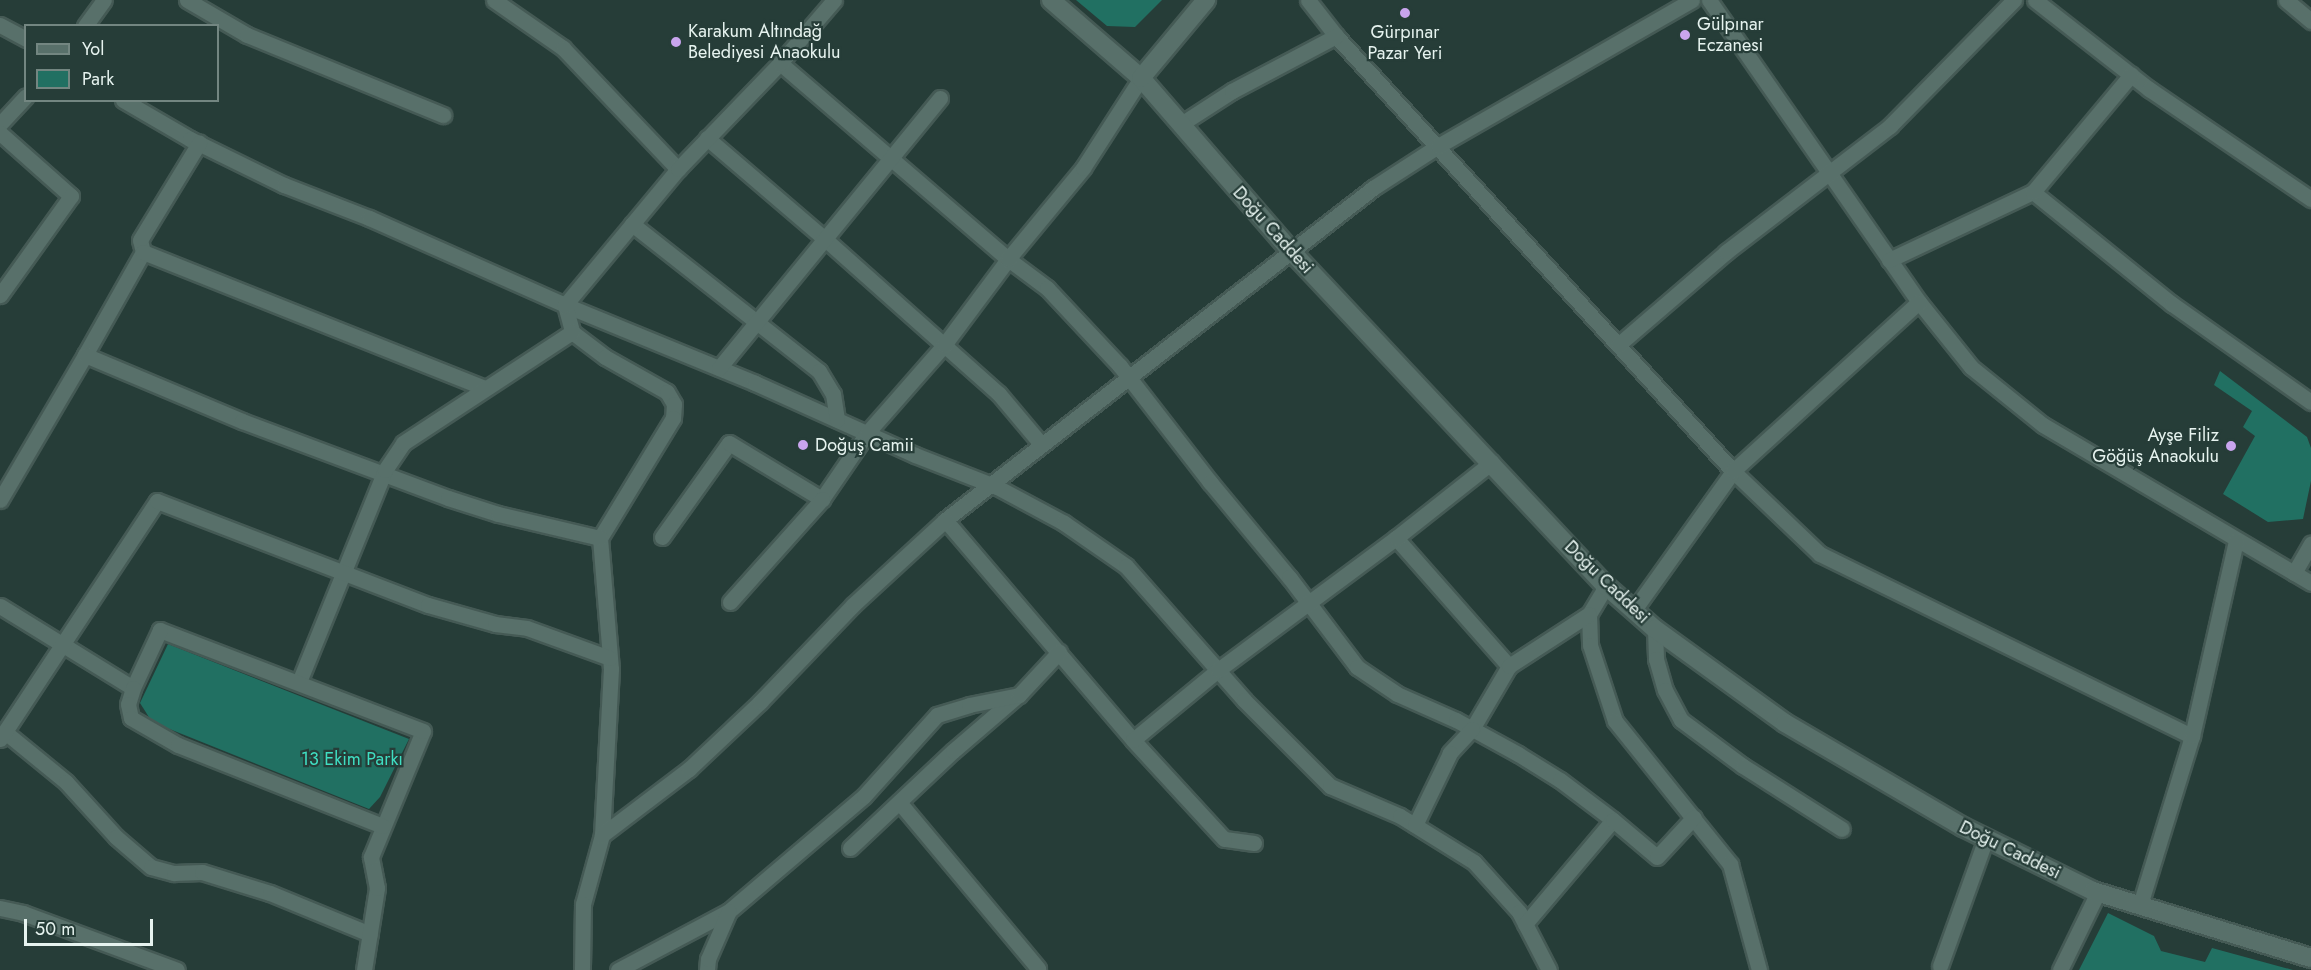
<!DOCTYPE html>
<meta charset="utf-8">
<style>
body{margin:0}
#map{position:relative;width:2311px;height:970px;overflow:hidden;background:#263d38;font-family:Jost,sans-serif}
div>[style]{position:absolute}
.green>*{inset:0;background:#217062}
.roads{filter:drop-shadow(2px 0 #455a55) drop-shadow(-2px 0 #455a55) drop-shadow(0 2px #455a55) drop-shadow(0 -2px #455a55)}
.street>*{height:15px;margin:-7.5px;padding:0 7.5px;transform-origin:7.5px;border-radius:7.5px;background:#58706a}
.secondary>*{height:18px;margin:-9px;padding:0 9px;transform-origin:9px;border-radius:9px;background:#58706a}
.dots>*{width:16px;height:16px;translate:-50% -50%;box-sizing:border-box;border:3px solid #263d38;border-radius:50%}
span{translate:-50% -50%;white-space:nowrap;text-align:center;line-height:1.15;-webkit-text-stroke:4.5px #263d38;paint-order:stroke}
.poi-label{font-size:18px;color:#e6f3ef}
.left{translate:0 -50%;text-align:left}
.right{translate:-100% -50%;text-align:right}
.street-label{font-size:18px;color:#e6f3ef}
.park-label{font-size:18px;color:#3fdec2}
.legend{position:absolute;left:24px;top:24px;width:195px;height:78px;box-sizing:border-box;background:#263d38;border:2px solid #738681;margin:0;padding:8px 10px;list-style:none;font-size:18px;color:#e6f3ef}
.legend li{display:flex;align-items:center;gap:12px;height:30px}
.legend b{width:30px;border:2px solid #738681}
.scale{position:absolute;left:24px;top:919px;width:129px;height:27px;box-sizing:border-box;border:3px solid #e6f3ef;border-top:0;padding-left:8px;font-size:18px;line-height:21px;white-space:nowrap;color:#e6f3ef;-webkit-text-stroke:4px #263d38;paint-order:stroke}
</style>
<div id="map">
<div class="green">
<div style="clip-path:polygon(1076px 0,1162px 0,1135px 27px,1107px 26px)"></div>
<div style="clip-path:polygon(2220px 371px,2307px 437px,2311px 448px,2311px 481px,2303px 519px,2268px 522px,2223px 494px,2255px 436px,2243px 427px,2252px 411px,2214px 385px)"></div>
<div style="clip-path:polygon(168px 644px,409px 739px,380px 797px,369px 809px,152px 722px,140px 703px)"></div>
<div style="clip-path:polygon(2108px 913px,2154px 936px,2161px 951px,2205px 962px,2212px 948px,2293px 970px,2079px 970px)"></div>
</div>
<div class="roads">
<div class="street">
<div style="left:187px;top:0;width:69px;rotate:30.3deg"></div>
<div style="left:247px;top:35px;width:212px;rotate:22.2deg"></div>
<div style="left:494px;top:0;width:84px;rotate:34.8deg"></div>
<div style="left:563px;top:48px;width:167px;rotate:46.5deg"></div>
<div style="left:1308px;top:0;width:46px;rotate:52.1deg"></div>
<div style="left:1336px;top:36px;width:589px;rotate:47.62deg"></div>
<div style="left:1733px;top:471px;width:120px;rotate:43.7deg"></div>
<div style="left:1820px;top:554px;width:414px;rotate:26.1deg"></div>
<div style="left:1709px;top:0;width:368px;rotate:55.2deg"></div>
<div style="left:1919px;top:302px;width:83px;rotate:51.3deg"></div>
<div style="left:1971px;top:367px;width:92px;rotate:38.9deg"></div>
<div style="left:2043px;top:425px;width:311px;rotate:30.5deg"></div>
<div style="left:2035px;top:0;width:145px;rotate:38deg"></div>
<div style="left:2149px;top:89px;width:196px;rotate:34.2deg"></div>
<div style="left:2286px;top:0;width:33px;rotate:40deg"></div>
<div style="left:0;top:25px;width:30px;rotate:28deg"></div>
<div style="left:85px;top:26px;width:32px;rotate:-54deg"></div>
<div style="left:780px;top:63px;width:301px;rotate:40.7deg"></div>
<div style="left:1008px;top:259px;width:49px;rotate:36.6deg"></div>
<div style="left:1047px;top:288px;width:107px;rotate:46.9deg"></div>
<div style="left:1120px;top:366px;width:147px;rotate:52.2deg"></div>
<div style="left:1210px;top:482px;width:124px;rotate:50.3deg"></div>
<div style="left:1289px;top:577px;width:113px;rotate:52.9deg"></div>
<div style="left:1357px;top:667px;width:48px;rotate:34deg"></div>
<div style="left:1397px;top:694px;width:64px;rotate:23.8deg"></div>
<div style="left:1456px;top:720px;width:71px;rotate:28.7deg"></div>
<div style="left:1518px;top:754px;width:49px;rotate:31.8deg"></div>
<div style="left:1560px;top:780px;width:66px;rotate:37deg"></div>
<div style="left:123px;top:100px;width:78px;rotate:30.2deg"></div>
<div style="left:190px;top:139px;width:105px;rotate:26.1deg"></div>
<div style="left:284px;top:185px;width:91px;rotate:21.2deg"></div>
<div style="left:369px;top:218px;width:214px;rotate:23.9deg"></div>
<div style="left:565px;top:305px;width:205px;rotate:22.3deg"></div>
<div style="left:755px;top:383px;width:175px;rotate:24.2deg"></div>
<div style="left:915px;top:455px;width:88px;rotate:21.3deg"></div>
<div style="left:997px;top:487px;width:76px;rotate:28.2deg"></div>
<div style="left:1064px;top:523px;width:75px;rotate:34.7deg"></div>
<div style="left:1126px;top:566px;width:179px;rotate:48.6deg"></div>
<div style="left:1244px;top:700px;width:122px;rotate:45deg"></div>
<div style="left:1330px;top:786px;width:76px;rotate:23.2deg"></div>
<div style="left:1400px;top:816px;width:87px;rotate:31.9deg"></div>
<div style="left:1474px;top:862px;width:67px;rotate:48deg"></div>
<div style="left:1519px;top:912px;width:65px;rotate:62.7deg"></div>
<div style="left:0;top:124px;width:38px;rotate:-47deg"></div>
<div style="left:1181px;top:124px;width:61px;rotate:-32.9deg"></div>
<div style="left:1232px;top:91px;width:118px;rotate:-27.9deg"></div>
<div style="left:0;top:133px;width:95px;rotate:41.6deg"></div>
<div style="left:71px;top:196px;width:122px;rotate:125.6deg"></div>
<div style="left:707px;top:138px;width:155px;rotate:40.6deg"></div>
<div style="left:825px;top:239px;width:233px;rotate:41.7deg"></div>
<div style="left:999px;top:394px;width:65px;rotate:50deg"></div>
<div style="left:2033px;top:192px;width:179px;rotate:38.9deg"></div>
<div style="left:2172px;top:304px;width:170px;rotate:35.2deg"></div>
<div style="left:632px;top:224px;width:238px;rotate:38.2deg"></div>
<div style="left:819px;top:371px;width:27px;rotate:59deg"></div>
<div style="left:833px;top:394px;width:26px;rotate:81deg"></div>
<div style="left:143px;top:252px;width:12px;rotate:-104deg"></div>
<div style="left:140px;top:240px;width:114px;rotate:-58.7deg"></div>
<div style="left:1889px;top:260px;width:159px;rotate:-25.3deg"></div>
<div style="left:2033px;top:192px;width:153px;rotate:-50.1deg"></div>
<div style="left:565px;top:305px;width:28px;rotate:75deg"></div>
<div style="left:572px;top:332px;width:41px;rotate:37.1deg"></div>
<div style="left:605px;top:357px;width:71px;rotate:29.4deg"></div>
<div style="left:667px;top:392px;width:14px;rotate:60deg"></div>
<div style="left:674px;top:404px;width:14px;rotate:94deg"></div>
<div style="left:673px;top:418px;width:140px;rotate:121.3deg"></div>
<div style="left:600px;top:538px;width:131px;rotate:85.2deg"></div>
<div style="left:611px;top:669px;width:166px;rotate:93.1deg"></div>
<div style="left:602px;top:835px;width:72px;rotate:105.4deg"></div>
<div style="left:583px;top:904px;width:66px;rotate:90.9deg"></div>
<div style="left:565px;top:305px;width:177px;rotate:-50.3deg"></div>
<div style="left:678px;top:169px;width:147px;rotate:-46.1deg"></div>
<div style="left:780px;top:63px;width:83px;rotate:-49.4deg"></div>
<div style="left:1618px;top:345px;width:143px;rotate:-40.7deg"></div>
<div style="left:1726px;top:252px;width:207px;rotate:-37.5deg"></div>
<div style="left:1890px;top:126px;width:177px;rotate:-45.5deg"></div>
<div style="left:85px;top:355px;width:118px;rotate:-60.6deg"></div>
<div style="left:143px;top:252px;width:367px;rotate:21.7deg"></div>
<div style="left:719px;top:368px;width:349px;rotate:-50.7deg"></div>
<div style="left:0;top:500px;width:168px;rotate:-59.6deg"></div>
<div style="left:85px;top:355px;width:170px;rotate:22.8deg"></div>
<div style="left:242px;top:421px;width:220px;rotate:20.5deg"></div>
<div style="left:448px;top:498px;width:52px;rotate:17.7deg"></div>
<div style="left:498px;top:514px;width:105px;rotate:13.2deg"></div>
<div style="left:662px;top:537px;width:115px;rotate:-54.5deg"></div>
<div style="left:729px;top:443px;width:109px;rotate:31.1deg"></div>
<div style="left:822px;top:499px;width:80px;rotate:-55.7deg"></div>
<div style="left:867px;top:433px;width:117px;rotate:-48.8deg"></div>
<div style="left:944px;top:345px;width:107px;rotate:-53.3deg"></div>
<div style="left:1008px;top:259px;width:118px;rotate:-50.5deg"></div>
<div style="left:1083px;top:168px;width:107px;rotate:-57.2deg"></div>
<div style="left:1396px;top:538px;width:171px;rotate:48.6deg"></div>
<div style="left:1509px;top:666px;width:73px;rotate:120.4deg"></div>
<div style="left:1472px;top:729px;width:33px;rotate:133deg"></div>
<div style="left:1450px;top:753px;width:80px;rotate:115.9deg"></div>
<div style="left:2294px;top:573px;width:34px;rotate:-60deg"></div>
<div style="left:1606px;top:586px;width:33px;rotate:121deg"></div>
<div style="left:1589px;top:614px;width:31px;rotate:88deg"></div>
<div style="left:1590px;top:645px;width:80px;rotate:71.8deg"></div>
<div style="left:1615px;top:721px;width:184px;rotate:51.2deg"></div>
<div style="left:1730px;top:864px;width:110px;rotate:74.7deg"></div>
<div style="left:730px;top:602px;width:138px;rotate:-48.2deg"></div>
<div style="left:0;top:606px;width:156px;rotate:31.7deg"></div>
<div style="left:1634px;top:610px;width:171px;rotate:-54.5deg"></div>
<div style="left:1733px;top:471px;width:251px;rotate:-42.3deg"></div>
<div style="left:1655px;top:629px;width:30px;rotate:88deg"></div>
<div style="left:1656px;top:659px;width:32px;rotate:74deg"></div>
<div style="left:1665px;top:690px;width:34px;rotate:62deg"></div>
<div style="left:1681px;top:720px;width:77px;rotate:36.6deg"></div>
<div style="left:1743px;top:766px;width:117px;rotate:32.5deg"></div>
<div style="left:1509px;top:666px;width:95px;rotate:-33deg"></div>
<div style="left:299px;top:682px;width:229px;rotate:-67.9deg"></div>
<div style="left:385px;top:470px;width:32px;rotate:-56deg"></div>
<div style="left:403px;top:443px;width:202px;rotate:-33.3deg"></div>
<div style="left:5px;top:732px;width:79px;rotate:39.3deg"></div>
<div style="left:66px;top:782px;width:74px;rotate:47.7deg"></div>
<div style="left:116px;top:837px;width:46px;rotate:40.6deg"></div>
<div style="left:151px;top:867px;width:24px;rotate:15deg"></div>
<div style="left:174px;top:873px;width:28px;rotate:-2deg"></div>
<div style="left:202px;top:872px;width:71px;rotate:17.2deg"></div>
<div style="left:270px;top:893px;width:108px;rotate:22.3deg"></div>
<div style="left:0;top:739px;width:285px;rotate:-56.6deg"></div>
<div style="left:157px;top:501px;width:290px;rotate:21deg"></div>
<div style="left:428px;top:605px;width:70px;rotate:15.8deg"></div>
<div style="left:495px;top:624px;width:32px;rotate:7deg"></div>
<div style="left:527px;top:628px;width:88px;rotate:19.9deg"></div>
<div style="left:1133px;top:740px;width:289px;rotate:-130.5deg"></div>
<div style="left:945px;top:520px;width:542px;rotate:-37.8deg"></div>
<div style="left:1373px;top:188px;width:77px;rotate:-32.9deg"></div>
<div style="left:1438px;top:146px;width:293px;rotate:-29.9deg"></div>
<div style="left:899px;top:802px;width:217px;rotate:50.1deg"></div>
<div style="left:602px;top:835px;width:109px;rotate:-37.2deg"></div>
<div style="left:689px;top:769px;width:98px;rotate:-43.3deg"></div>
<div style="left:760px;top:702px;width:134px;rotate:-46.2deg"></div>
<div style="left:853px;top:605px;width:125px;rotate:-42.7deg"></div>
<div style="left:1254px;top:843px;width:30px;rotate:-172deg"></div>
<div style="left:1224px;top:839px;width:134px;rotate:-132.6deg"></div>
<div style="left:1133px;top:740px;width:110px;rotate:-39.5deg"></div>
<div style="left:1218px;top:670px;width:222px;rotate:-36.6deg"></div>
<div style="left:1396px;top:538px;width:122px;rotate:-38.4deg"></div>
<div style="left:850px;top:848px;width:141px;rotate:-43.3deg"></div>
<div style="left:953px;top:751px;width:84px;rotate:-40.7deg"></div>
<div style="left:2140px;top:905px;width:177px;rotate:-72.9deg"></div>
<div style="left:2192px;top:736px;width:201px;rotate:-77.3deg"></div>
<div style="left:0;top:908px;width:24px;rotate:12deg"></div>
<div style="left:23px;top:913px;width:164px;rotate:20.3deg"></div>
<div style="left:1525px;top:924px;width:136px;rotate:-49.8deg"></div>
<div style="left:1613px;top:820px;width:57px;rotate:40.1deg"></div>
<div style="left:1657px;top:857px;width:54px;rotate:-47.2deg"></div>
<div style="left:1940px;top:966px;width:136px;rotate:-70.2deg"></div>
<div style="left:364px;top:970px;width:83px;rotate:-81deg"></div>
<div style="left:377px;top:888px;width:32px;rotate:-101deg"></div>
<div style="left:371px;top:857px;width:136px;rotate:-67.6deg"></div>
<div style="left:423px;top:731px;width:282px;rotate:-159deg"></div>
<div style="left:160px;top:630px;width:64px;rotate:115deg"></div>
<div style="left:133px;top:688px;width:17px;rotate:107deg"></div>
<div style="left:128px;top:704px;width:14px;rotate:78deg"></div>
<div style="left:131px;top:718px;width:54px;rotate:29.9deg"></div>
<div style="left:178px;top:745px;width:220px;rotate:21.6deg"></div>
<div style="left:618px;top:970px;width:126px;rotate:-28deg"></div>
<div style="left:729px;top:911px;width:177px;rotate:-40.4deg"></div>
<div style="left:864px;top:796px;width:109px;rotate:-48deg"></div>
<div style="left:937px;top:715px;width:34px;rotate:-17deg"></div>
<div style="left:969px;top:705px;width:51px;rotate:-11.3deg"></div>
<div style="left:1019px;top:695px;width:59px;rotate:-47.1deg"></div>
<div style="left:707px;top:970px;width:11px;rotate:-85deg"></div>
<div style="left:708px;top:959px;width:52px;rotate:-66.4deg"></div>
<div style="left:2060px;top:970px;width:87px;rotate:-64deg"></div>
</div>
<div class="secondary">
<div style="left:1051px;top:0;width:119px;rotate:40.9deg"></div>
<div style="left:1141px;top:78px;width:229px;rotate:49.1deg"></div>
<div style="left:1291px;top:251px;width:460px;rotate:46.8deg"></div>
<div style="left:1606px;top:586px;width:65px;rotate:41.3deg"></div>
<div style="left:1655px;top:629px;width:160px;rotate:35.9deg"></div>
<div style="left:1785px;top:723px;width:206px;rotate:30.3deg"></div>
<div style="left:1963px;top:827px;width:145px;rotate:26.2deg"></div>
<div style="left:2093px;top:891px;width:228px;rotate:17.1deg"></div>
<div style="left:1141px;top:78px;width:102px;rotate:-50.2deg"></div>
</div>
</div>
<div class="dots">
<div style="left:1405px;top:13px;background:#c9a5ee"></div>
<div style="left:1685px;top:35px;background:#c9a5ee"></div>
<div style="left:676px;top:42px;background:#c9a5ee"></div>
<div style="left:803px;top:445px;background:#c9a5ee"></div>
<div style="left:2231px;top:446px;background:#c9a5ee"></div>
</div>
<div class="poi-label">
<span class="left" style="left:1697px;top:35px">Gülpınar<br>Eczanesi</span>
<span class="left" style="left:688px;top:42px">Karakum Altındağ<br>Belediyesi Anaokulu</span>
<span style="left:1405px;top:43px">Gürpınar<br>Pazar Yeri</span>
<span class="right" style="left:2219px;top:446px">Ayşe Filiz<br>Göğüş Anaokulu</span>
<span class="left" style="left:815px;top:445px">Doğuş Camii</span>
</div>
<div class="street-label">
<span style="left:1273px;top:230px;rotate:48deg">Doğu Caddesi</span>
<span style="left:1607px;top:582px;rotate:44deg">Doğu Caddesi</span>
<span style="left:2010px;top:850px;rotate:26deg">Doğu Caddesi</span>
</div>
<div class="park-label">
<span style="left:352px;top:759px">13 Ekim Parkı</span>
</div>
<ul class="legend">
<li><b style="height:8px;background:#58706a"></b>Yol</li>
<li><b style="height:16px;background:#217062"></b>Park</li>
</ul>
<div class="scale">50 m</div>
</div>
